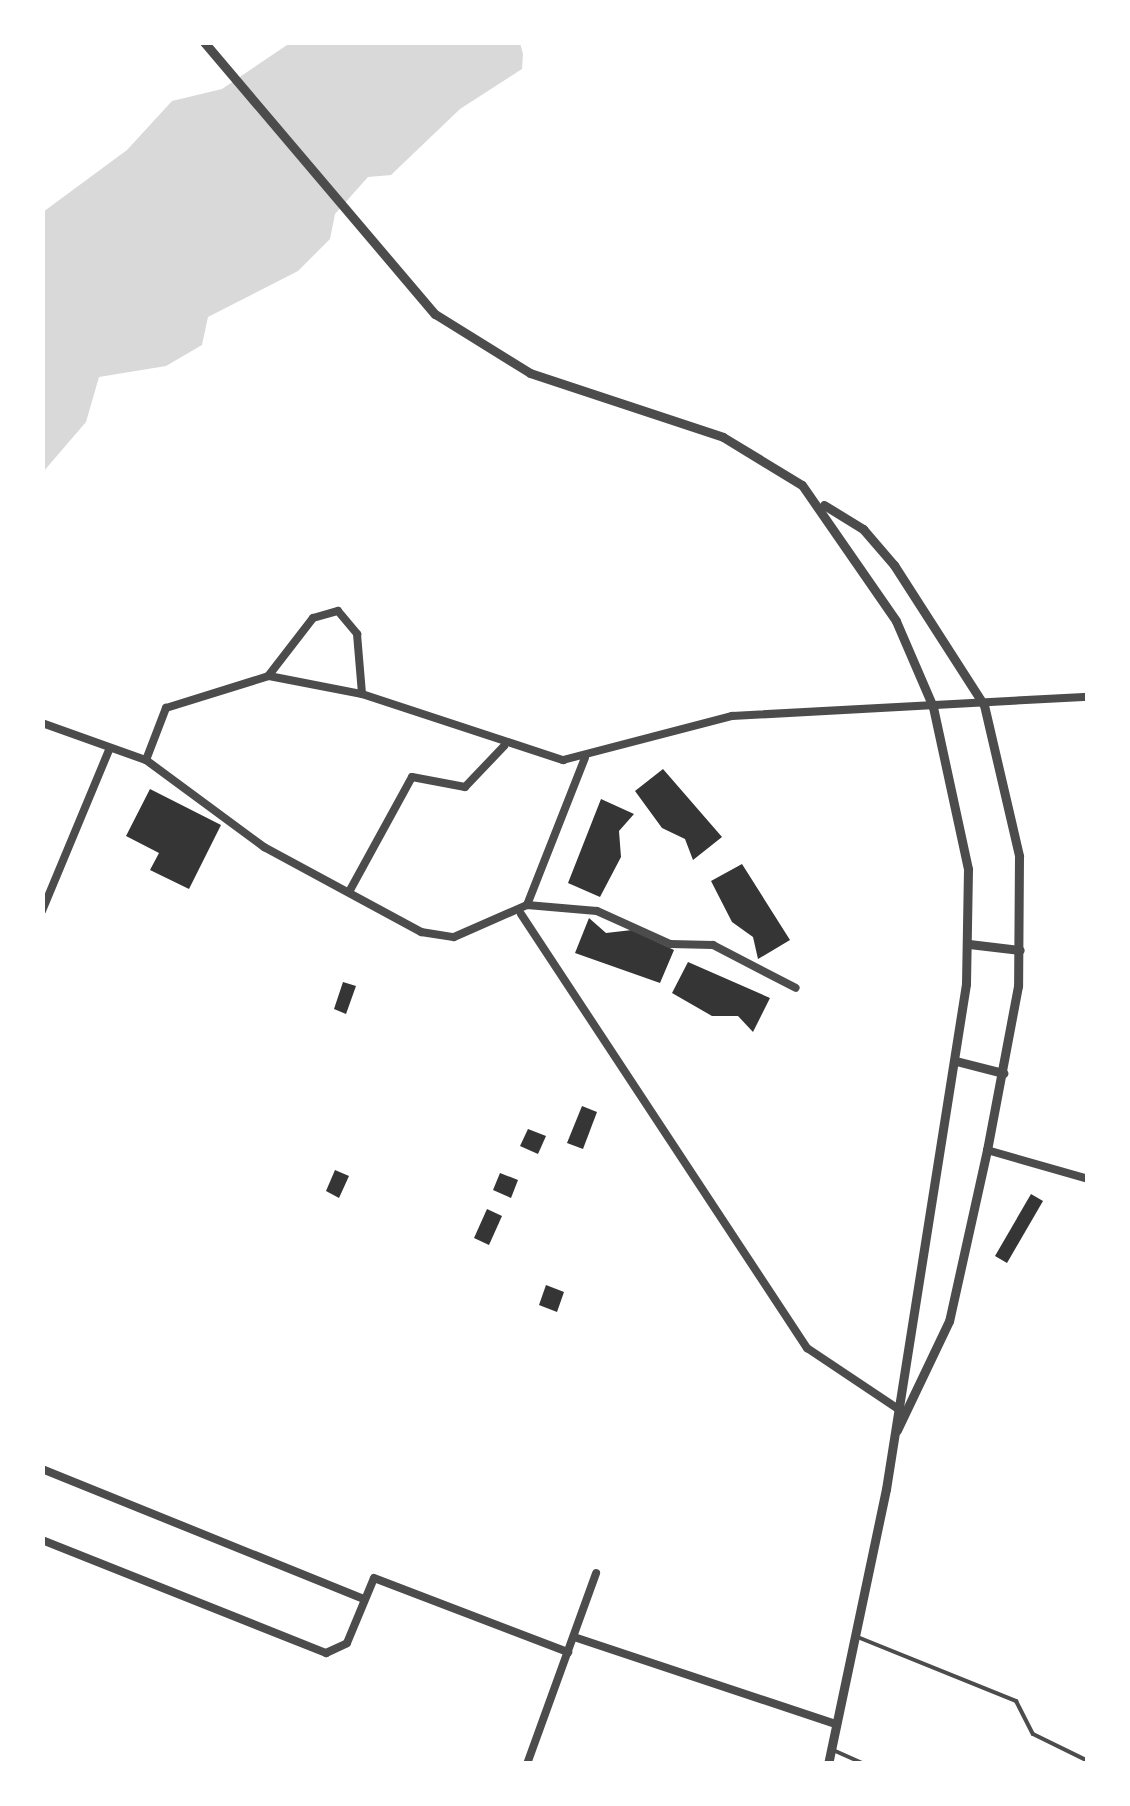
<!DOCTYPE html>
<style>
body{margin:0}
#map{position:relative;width:1130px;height:1806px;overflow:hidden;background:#fff;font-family:Raleway,sans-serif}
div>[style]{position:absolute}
.water>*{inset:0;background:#d9d9d9}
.building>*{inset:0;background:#353535}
.service>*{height:4px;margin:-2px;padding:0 2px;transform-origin:2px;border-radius:2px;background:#4c4c4c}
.minor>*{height:8px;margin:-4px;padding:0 4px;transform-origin:4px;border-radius:4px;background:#4c4c4c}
.tertiary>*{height:9px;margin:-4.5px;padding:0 4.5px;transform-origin:4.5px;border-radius:4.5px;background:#4c4c4c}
span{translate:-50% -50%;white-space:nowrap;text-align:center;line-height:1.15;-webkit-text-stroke:8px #fff;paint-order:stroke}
.frame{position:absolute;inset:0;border:45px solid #fff;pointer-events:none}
</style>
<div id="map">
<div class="water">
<div style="clip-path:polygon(290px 43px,520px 43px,523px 54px,522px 69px,460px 109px,391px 175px,368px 177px,335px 214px,330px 239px,298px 271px,208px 317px,202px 345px,166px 366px,99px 377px,86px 422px,43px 472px,43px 212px,127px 150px,172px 101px,222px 89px)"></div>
</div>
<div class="building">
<div style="clip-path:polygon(663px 769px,722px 837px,693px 860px,685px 839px,662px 828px,635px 791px)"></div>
<div style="clip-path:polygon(150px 789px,221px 825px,189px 889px,150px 870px,159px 853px,126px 836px)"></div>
<div style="clip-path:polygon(601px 799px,634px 814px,619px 831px,621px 857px,600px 897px,568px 883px)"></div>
<div style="clip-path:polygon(742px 864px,790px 940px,758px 959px,753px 937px,732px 922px,711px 881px)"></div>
<div style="clip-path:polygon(589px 918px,606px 933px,632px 930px,674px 950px,660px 983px,575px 953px)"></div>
<div style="clip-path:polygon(688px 962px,770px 998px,753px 1032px,738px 1016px,712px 1016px,672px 993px)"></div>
<div style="clip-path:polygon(343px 982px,356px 986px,346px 1014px,334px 1009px)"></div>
<div style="clip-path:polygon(582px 1106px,597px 1112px,583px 1149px,567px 1143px)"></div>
<div style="clip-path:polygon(528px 1129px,546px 1136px,538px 1154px,520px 1146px)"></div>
<div style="clip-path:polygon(335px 1170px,349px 1176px,339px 1198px,326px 1191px)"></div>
<div style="clip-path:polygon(500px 1173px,518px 1180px,511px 1198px,493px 1190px)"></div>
<div style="clip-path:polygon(1031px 1194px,1043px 1201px,1007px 1263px,995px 1256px)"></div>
<div style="clip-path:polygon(487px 1209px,502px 1216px,489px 1245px,474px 1238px)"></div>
<div style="clip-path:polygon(546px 1285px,564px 1292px,557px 1312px,539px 1305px)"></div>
</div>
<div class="service">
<div style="left:855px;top:1636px;width:174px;rotate:22deg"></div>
<div style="left:1016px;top:1701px;width:37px;rotate:63deg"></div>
<div style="left:1033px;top:1734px;width:61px;rotate:26.1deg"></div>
<div style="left:833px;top:1750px;width:35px;rotate:24deg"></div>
</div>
<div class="minor">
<div style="left:269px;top:675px;width:72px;rotate:-52.3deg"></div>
<div style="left:313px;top:618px;width:26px;rotate:-16deg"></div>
<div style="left:338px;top:611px;width:30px;rotate:50deg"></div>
<div style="left:357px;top:634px;width:60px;rotate:85.2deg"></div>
<div style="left:42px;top:723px;width:110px;rotate:19.6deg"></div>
<div style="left:146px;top:760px;width:147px;rotate:36.4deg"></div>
<div style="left:264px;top:847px;width:179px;rotate:28.4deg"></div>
<div style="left:421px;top:932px;width:33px;rotate:9deg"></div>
<div style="left:454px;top:937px;width:80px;rotate:-23.7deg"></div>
<div style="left:527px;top:905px;width:158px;rotate:-68.5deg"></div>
<div style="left:146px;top:760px;width:56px;rotate:-69deg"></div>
<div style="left:166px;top:708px;width:108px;rotate:-17.3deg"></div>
<div style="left:269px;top:676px;width:95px;rotate:11deg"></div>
<div style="left:362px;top:694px;width:212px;rotate:18.2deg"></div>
<div style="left:563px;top:760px;width:175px;rotate:-14.6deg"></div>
<div style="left:732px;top:716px;width:357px;rotate:-3.1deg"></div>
<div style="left:349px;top:892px;width:131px;rotate:-61.3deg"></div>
<div style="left:412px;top:777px;width:54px;rotate:10.7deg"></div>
<div style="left:465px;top:787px;width:57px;rotate:-46.4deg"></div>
<div style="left:527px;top:905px;width:70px;rotate:4.9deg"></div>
<div style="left:597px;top:911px;width:80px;rotate:24.3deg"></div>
<div style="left:670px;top:944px;width:43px;rotate:1.3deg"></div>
<div style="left:713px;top:945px;width:93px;rotate:27.4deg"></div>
<div style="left:42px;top:911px;width:174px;rotate:-67.4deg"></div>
<div style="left:521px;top:914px;width:520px;rotate:56.62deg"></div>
<div style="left:807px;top:1348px;width:110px;rotate:33.8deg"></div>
<div style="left:987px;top:1150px;width:105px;rotate:16deg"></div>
<div style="left:42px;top:1469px;width:345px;rotate:22deg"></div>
<div style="left:42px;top:1540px;width:306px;rotate:21.7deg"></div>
<div style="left:326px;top:1653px;width:23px;rotate:-25deg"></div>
<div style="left:347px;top:1643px;width:70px;rotate:-67.4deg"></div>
<div style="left:374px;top:1578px;width:208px;rotate:20.9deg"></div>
<div style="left:574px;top:1637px;width:276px;rotate:18.4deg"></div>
<div style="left:527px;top:1764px;width:203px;rotate:-70.1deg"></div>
</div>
<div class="tertiary">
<div style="left:204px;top:42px;width:357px;rotate:49.7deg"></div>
<div style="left:435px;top:314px;width:112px;rotate:31.8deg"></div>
<div style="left:530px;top:373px;width:203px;rotate:18.3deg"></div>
<div style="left:723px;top:437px;width:92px;rotate:31.3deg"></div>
<div style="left:802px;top:485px;width:165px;rotate:55.3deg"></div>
<div style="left:896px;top:621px;width:94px;rotate:66.7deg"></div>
<div style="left:933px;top:707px;width:166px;rotate:77.8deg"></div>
<div style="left:968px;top:869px;width:115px;rotate:91deg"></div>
<div style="left:966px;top:984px;width:511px;rotate:99deg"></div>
<div style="left:886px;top:1489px;width:281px;rotate:101.9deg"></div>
<div style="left:824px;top:505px;width:46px;rotate:31.6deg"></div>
<div style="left:863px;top:529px;width:48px;rotate:49.3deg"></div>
<div style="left:894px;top:565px;width:166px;rotate:57.3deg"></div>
<div style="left:984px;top:705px;width:155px;rotate:76.9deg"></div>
<div style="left:1019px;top:856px;width:130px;rotate:90.4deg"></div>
<div style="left:1018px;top:986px;width:167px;rotate:100.7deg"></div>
<div style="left:987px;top:1150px;width:175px;rotate:102.5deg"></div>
<div style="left:949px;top:1321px;width:121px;rotate:115.5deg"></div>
<div style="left:969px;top:944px;width:51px;rotate:6.7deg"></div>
<div style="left:956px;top:1061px;width:49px;rotate:14.3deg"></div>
</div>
<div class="frame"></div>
</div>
